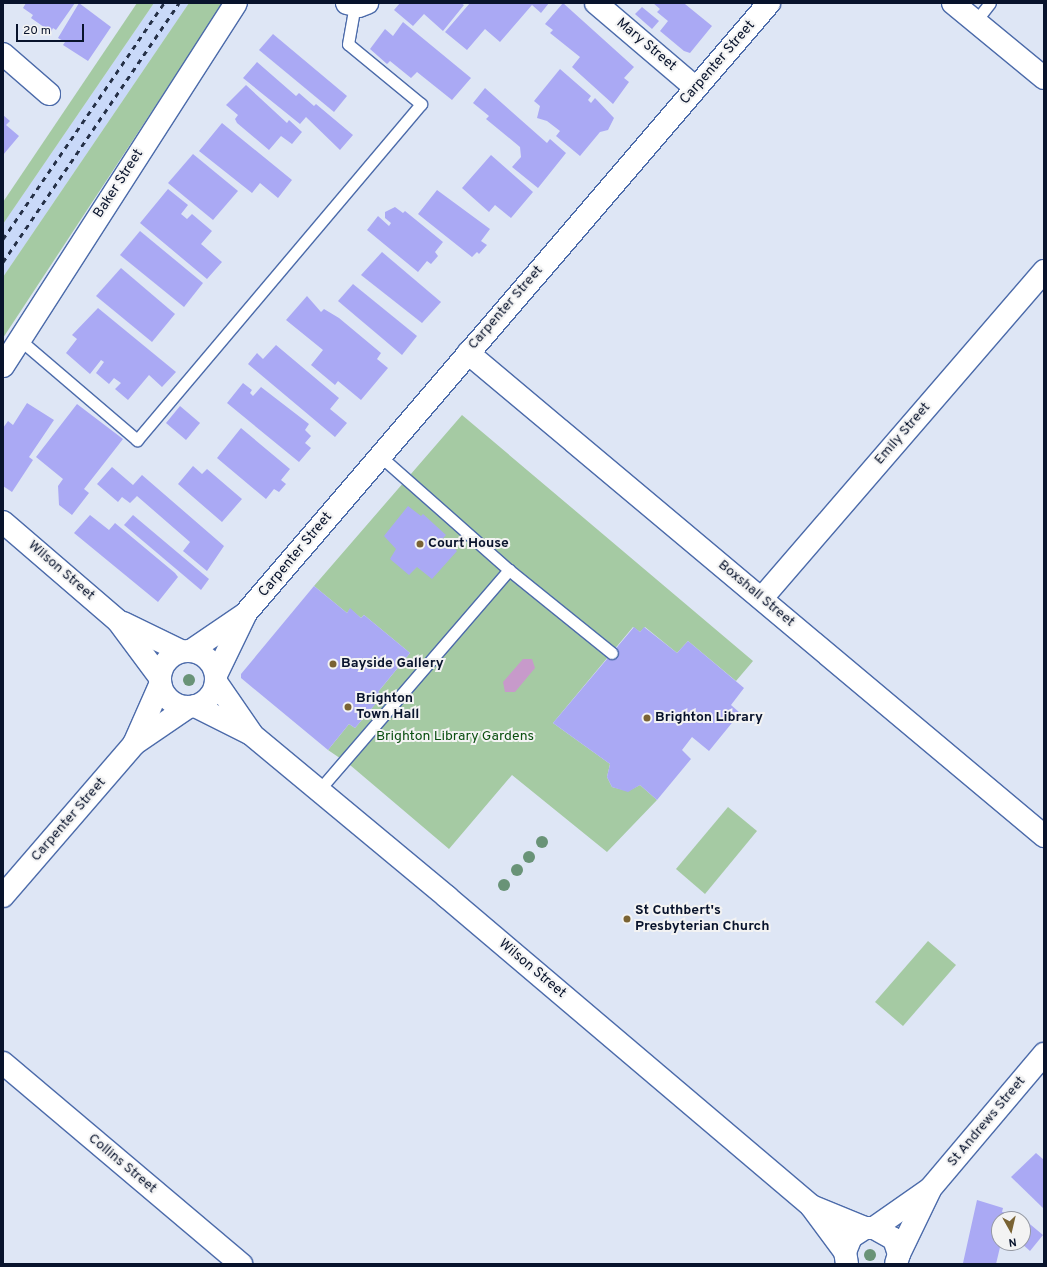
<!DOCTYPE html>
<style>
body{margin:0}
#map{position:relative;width:1047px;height:1267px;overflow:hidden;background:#dee6f5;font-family:Overpass,sans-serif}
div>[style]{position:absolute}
.built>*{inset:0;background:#c9d9f9}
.green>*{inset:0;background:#a5caa3}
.water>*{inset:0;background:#c79aca}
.building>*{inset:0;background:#aaa9f4}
.roads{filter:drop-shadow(1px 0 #4c6baa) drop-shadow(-1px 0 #4c6baa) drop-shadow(0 1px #4c6baa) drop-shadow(0 -1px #4c6baa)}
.service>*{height:11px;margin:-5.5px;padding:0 5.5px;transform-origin:5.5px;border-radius:5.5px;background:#fff}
.minor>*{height:22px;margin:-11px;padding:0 11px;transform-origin:11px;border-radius:11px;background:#fff}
.minor>.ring{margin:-11px;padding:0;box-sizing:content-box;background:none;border:22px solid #fff;border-radius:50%}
.tertiary>*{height:22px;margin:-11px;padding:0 11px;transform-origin:11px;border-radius:11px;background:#fff}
.rail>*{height:3px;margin-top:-1.5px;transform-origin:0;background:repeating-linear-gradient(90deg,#253047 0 5px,transparent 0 10px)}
.trees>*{width:12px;height:12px;margin:-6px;border-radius:50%;background:#699377}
.dots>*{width:11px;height:11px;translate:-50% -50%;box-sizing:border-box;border:2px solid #f3f3f3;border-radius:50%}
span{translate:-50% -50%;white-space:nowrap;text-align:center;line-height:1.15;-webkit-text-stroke:4px #f3f3f3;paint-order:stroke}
.street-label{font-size:14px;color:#08132c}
.poi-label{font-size:14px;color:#08132c;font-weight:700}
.left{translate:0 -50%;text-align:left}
.park-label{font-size:14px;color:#0a4f10}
.frame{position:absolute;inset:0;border:4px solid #08132c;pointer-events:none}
.north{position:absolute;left:991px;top:1211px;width:40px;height:40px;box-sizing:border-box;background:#f3f3f3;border:1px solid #9599a3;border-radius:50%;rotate:172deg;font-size:11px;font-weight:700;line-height:16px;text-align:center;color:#08132c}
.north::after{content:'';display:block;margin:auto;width:14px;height:18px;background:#7a6333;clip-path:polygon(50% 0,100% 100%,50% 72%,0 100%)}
.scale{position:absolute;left:16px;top:24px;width:68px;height:18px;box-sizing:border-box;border:2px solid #08132c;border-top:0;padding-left:5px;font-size:12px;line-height:14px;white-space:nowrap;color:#08132c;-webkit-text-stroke:3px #f3f3f3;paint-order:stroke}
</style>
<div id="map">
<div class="built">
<div style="clip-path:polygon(154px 3px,189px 3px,3px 277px,3px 224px)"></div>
</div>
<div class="green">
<div style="clip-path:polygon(137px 3px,154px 3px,3px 224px,3px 202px)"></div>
<div style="clip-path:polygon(189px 3px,223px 3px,3px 338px,3px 277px)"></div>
<div style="clip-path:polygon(462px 415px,753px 661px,736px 681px,688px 641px,677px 653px,645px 627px,640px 632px,633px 627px,553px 723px,610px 764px,607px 777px,612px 787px,628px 791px,640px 785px,657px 800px,607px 852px,512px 775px,449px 849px,350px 765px,328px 750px,349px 724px,355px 728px,382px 696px,378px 692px,410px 653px,364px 615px,361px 618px,350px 609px,347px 613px,314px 586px)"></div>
<div style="clip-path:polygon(728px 807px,757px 831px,705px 894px,676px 869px)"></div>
<div style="clip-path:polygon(928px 941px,956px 965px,903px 1026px,875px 1002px)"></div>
</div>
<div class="water">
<div style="clip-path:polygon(523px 659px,532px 659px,535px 668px,515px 692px,505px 692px,503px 682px)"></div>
</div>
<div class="building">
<div style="clip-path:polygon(26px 3px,75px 3px,56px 30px,53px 28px,51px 32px,31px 18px,33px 15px,23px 8px)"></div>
<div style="clip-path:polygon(79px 3px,111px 27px,88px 61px,63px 45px,65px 42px,58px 38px)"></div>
<div style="clip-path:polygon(400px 3px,461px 3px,464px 5px,443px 31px,424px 14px,413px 26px,394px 10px)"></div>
<div style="clip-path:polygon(470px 3px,549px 3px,541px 13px,532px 5px,500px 42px,485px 29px,467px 50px,445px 32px)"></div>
<div style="clip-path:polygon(563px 3px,634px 67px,624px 78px,629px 82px,613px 104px,572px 67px,580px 57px,550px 33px,553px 30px,545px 24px)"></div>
<div style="clip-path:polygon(653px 3px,685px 4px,712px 26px,690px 53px,684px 51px,660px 31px,668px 21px,657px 12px,660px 9px)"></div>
<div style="clip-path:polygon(642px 7px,659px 21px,652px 29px,635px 14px)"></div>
<div style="clip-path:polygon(403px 22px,471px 78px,452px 100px,417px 72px,411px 78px,390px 61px,387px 64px,370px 49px,385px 29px,393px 36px)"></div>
<div style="clip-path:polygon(273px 34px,347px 96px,334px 112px,259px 50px)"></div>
<div style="clip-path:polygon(257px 62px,296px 96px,299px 93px,314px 106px,316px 104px,353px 135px,340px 150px,306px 117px,300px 124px,243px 78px)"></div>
<div style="clip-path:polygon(560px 69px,591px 96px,588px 100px,591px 103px,595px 98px,614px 118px,608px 130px,600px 132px,580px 156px,556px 136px,560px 131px,547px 121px,537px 118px,540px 106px,534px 101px)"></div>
<div style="clip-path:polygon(246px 85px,287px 123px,289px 120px,302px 132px,292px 144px,281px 136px,269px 150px,237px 123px,235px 119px,238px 115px,226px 105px)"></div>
<div style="clip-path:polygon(485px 88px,547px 143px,550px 139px,566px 153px,538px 188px,512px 167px,521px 157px,520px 147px,486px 119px,489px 116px,473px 103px)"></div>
<div style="clip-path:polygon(3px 115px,10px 121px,6px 125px,19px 136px,3px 155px)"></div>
<div style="clip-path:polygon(222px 123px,292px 180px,278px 198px,260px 183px,252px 193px,199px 151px)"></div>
<div style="clip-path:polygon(193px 154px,238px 191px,213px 220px,168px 183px)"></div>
<div style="clip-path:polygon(491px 155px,533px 192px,511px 218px,495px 205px,489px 212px,462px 188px)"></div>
<div style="clip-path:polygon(168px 189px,188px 205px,181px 214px,187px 219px,192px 214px,212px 231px,201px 244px,222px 262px,207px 279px,140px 223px)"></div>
<div style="clip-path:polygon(437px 190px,490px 229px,481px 241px,487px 245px,479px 254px,477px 252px,472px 257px,418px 214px)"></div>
<div style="clip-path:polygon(395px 207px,403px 213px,405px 211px,443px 242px,435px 252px,438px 256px,431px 264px,427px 261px,418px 272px,367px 230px,378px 216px,389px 226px,391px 223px,385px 218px,385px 212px)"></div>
<div style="clip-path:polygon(140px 231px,203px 283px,184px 307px,120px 255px)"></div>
<div style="clip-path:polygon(382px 252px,441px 302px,422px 323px,361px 275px)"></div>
<div style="clip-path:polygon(121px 268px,175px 314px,152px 342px,96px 296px)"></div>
<div style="clip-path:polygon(353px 284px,417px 336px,402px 355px,338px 301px)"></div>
<div style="clip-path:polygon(307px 296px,321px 312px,324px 309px,339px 318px,381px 353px,377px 359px,388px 368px,361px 400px,338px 381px,335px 385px,311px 365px,323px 350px,286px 320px)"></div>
<div style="clip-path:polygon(98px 308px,176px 372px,162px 387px,149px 375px,128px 400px,115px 389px,121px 383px,114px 378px,109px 384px,96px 373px,104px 362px,101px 360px,90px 374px,66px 353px,77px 339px,72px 335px)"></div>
<div style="clip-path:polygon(276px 345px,339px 398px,330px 409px,347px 423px,335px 437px,248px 364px,257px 353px,263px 359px)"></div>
<div style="clip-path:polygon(243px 383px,252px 390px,250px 393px,253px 396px,261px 387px,309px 424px,305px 430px,311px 436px,305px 443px,311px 448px,299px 462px,227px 403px)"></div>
<div style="clip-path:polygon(27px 403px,54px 420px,29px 457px,33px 460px,12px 492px,3px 486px,3px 428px,8px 421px,13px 425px)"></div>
<div style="clip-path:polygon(77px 404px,123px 439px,84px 489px,89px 493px,72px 515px,59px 505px,58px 486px,63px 479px,36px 457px)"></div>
<div style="clip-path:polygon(180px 406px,200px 423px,186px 440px,166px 423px)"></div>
<div style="clip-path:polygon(241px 428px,290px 469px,281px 480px,286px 484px,279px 492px,274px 489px,266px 499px,217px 458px)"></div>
<div style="clip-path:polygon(193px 466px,202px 474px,207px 469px,242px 499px,222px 522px,178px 484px)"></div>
<div style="clip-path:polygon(112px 467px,133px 485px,142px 475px,224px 546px,207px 571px,183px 551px,190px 542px,137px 496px,130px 503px,122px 497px,118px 502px,97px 484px)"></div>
<div style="clip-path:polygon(408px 506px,421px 516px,423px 514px,446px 535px,443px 538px,457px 551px,432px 579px,417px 567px,409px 575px,390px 559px,396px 549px,384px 536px)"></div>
<div style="clip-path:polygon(90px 515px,109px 530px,115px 523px,175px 573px,178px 577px,158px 602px,74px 533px)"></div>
<div style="clip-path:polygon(133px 515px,209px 579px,201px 590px,124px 525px)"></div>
<div style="clip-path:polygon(314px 586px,347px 613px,350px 608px,361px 618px,364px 615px,410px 653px,378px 692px,383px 695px,355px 728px,349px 724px,328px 750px,241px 678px,241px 674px)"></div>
<div style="clip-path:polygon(634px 627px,640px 632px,644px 627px,677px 653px,688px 641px,744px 688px,731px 705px,740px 713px,709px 751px,692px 737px,682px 750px,691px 759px,657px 800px,640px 785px,628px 792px,612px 787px,607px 777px,610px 764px,553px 723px)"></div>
<div style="clip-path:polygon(1036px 1153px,1044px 1160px,1044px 1209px,1011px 1177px)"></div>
<div style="clip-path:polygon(977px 1200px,1003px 1208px,1002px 1212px,1019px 1215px,1043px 1235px,1030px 1251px,1021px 1243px,1023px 1219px,999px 1219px,1001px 1243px,996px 1264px,963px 1263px)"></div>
</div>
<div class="roads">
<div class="service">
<div style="left:975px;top:22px;width:24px;rotate:-52deg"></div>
<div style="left:20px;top:340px;width:154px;rotate:40.5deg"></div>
<div style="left:137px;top:440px;width:440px;rotate:-49.8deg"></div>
<div style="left:421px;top:104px;width:94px;rotate:-140.6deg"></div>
<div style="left:348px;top:44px;width:39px;rotate:-80deg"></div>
<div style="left:509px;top:570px;width:132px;rotate:38.9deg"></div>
<div style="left:319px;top:790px;width:291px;rotate:-49.2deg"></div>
<div style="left:509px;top:570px;width:172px;rotate:-138.5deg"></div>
</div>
<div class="minor">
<div style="left:347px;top:3px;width:12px;rotate:14deg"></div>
<div style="left:359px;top:6px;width:9px;rotate:-21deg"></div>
<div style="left:596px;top:3px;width:131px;rotate:40.4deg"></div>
<div style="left:953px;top:3px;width:118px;rotate:39.5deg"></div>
<div style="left:3px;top:54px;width:61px;rotate:41deg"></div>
<div style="left:468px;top:353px;width:752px;rotate:39.98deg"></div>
<div style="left:3px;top:366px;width:431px;rotate:-57.3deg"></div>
<div style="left:3px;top:522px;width:152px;rotate:40.7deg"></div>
<div style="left:118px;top:621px;width:69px;rotate:53.3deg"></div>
<div style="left:762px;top:598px;width:432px;rotate:-49.2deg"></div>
<div style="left:123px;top:623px;width:64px;rotate:25.8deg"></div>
<div style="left:192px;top:650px;width:64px;rotate:-34.2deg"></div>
<div style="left:245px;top:614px;width:805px;rotate:-49.38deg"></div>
<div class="ring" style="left:160px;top:651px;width:34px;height:34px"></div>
<div style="left:216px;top:675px;width:67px;rotate:-64.2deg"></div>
<div style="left:216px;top:682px;width:62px;rotate:55.5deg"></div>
<div style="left:195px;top:706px;width:63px;rotate:26.6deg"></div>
<div style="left:251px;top:734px;width:255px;rotate:39.7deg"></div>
<div style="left:447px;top:897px;width:477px;rotate:40.3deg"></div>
<div style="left:811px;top:1206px;width:57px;rotate:53.5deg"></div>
<div style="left:134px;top:744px;width:64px;rotate:-66.2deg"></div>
<div style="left:3px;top:896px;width:201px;rotate:-49.2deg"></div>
<div style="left:134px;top:744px;width:65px;rotate:-34.4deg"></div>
<div style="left:3px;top:1063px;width:312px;rotate:40.2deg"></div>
<div style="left:811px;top:1206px;width:58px;rotate:22.2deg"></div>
</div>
<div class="tertiary">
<div style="left:874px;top:1228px;width:68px;rotate:-34.9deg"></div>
<div style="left:930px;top:1189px;width:177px;rotate:-49.8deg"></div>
<div style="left:899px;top:1254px;width:71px;rotate:-64.2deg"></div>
<div style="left:847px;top:1264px;width:12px;rotate:-99deg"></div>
<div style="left:845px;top:1252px;width:16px;rotate:-68deg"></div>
<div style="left:851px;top:1237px;width:17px;rotate:-33deg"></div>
<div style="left:865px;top:1228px;width:9px"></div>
<div style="left:874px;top:1228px;width:23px;rotate:29deg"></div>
<div style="left:894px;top:1239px;width:16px;rotate:72deg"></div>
<div style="left:899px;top:1254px;width:10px;rotate:107deg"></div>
</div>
</div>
<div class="rail">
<div style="left:3px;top:239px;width:286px;rotate:-55.7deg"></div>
<div style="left:3px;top:262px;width:313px;rotate:-55.8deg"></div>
</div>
<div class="trees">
<div style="left:189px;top:680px"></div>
<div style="left:542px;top:842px"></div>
<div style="left:529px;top:857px"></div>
<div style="left:517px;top:870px"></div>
<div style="left:504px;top:885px"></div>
<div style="left:870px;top:1255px"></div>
</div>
<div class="dots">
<div style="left:420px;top:544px;background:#7a6333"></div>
<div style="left:333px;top:664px;background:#7a6333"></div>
<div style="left:348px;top:707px;background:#7a6333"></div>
<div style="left:647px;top:718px;background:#7a6333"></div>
<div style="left:627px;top:919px;background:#7a6333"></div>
</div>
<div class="street-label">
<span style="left:646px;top:45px;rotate:40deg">Mary Street</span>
<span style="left:718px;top:63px;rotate:-49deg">Carpenter Street</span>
<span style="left:119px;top:184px;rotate:-57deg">Baker Street</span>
<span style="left:506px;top:308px;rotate:-49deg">Carpenter Street</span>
<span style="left:903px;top:434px;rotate:-49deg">Emily Street</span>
<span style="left:296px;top:555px;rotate:-50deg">Carpenter Street</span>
<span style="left:61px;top:571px;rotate:41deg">Wilson Street</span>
<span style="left:756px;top:594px;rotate:40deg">Boxshall Street</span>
<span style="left:69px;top:820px;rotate:-49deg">Carpenter Street</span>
<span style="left:532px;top:969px;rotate:40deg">Wilson Street</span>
<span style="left:987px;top:1122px;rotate:-50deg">St Andrews Street</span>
<span style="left:122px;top:1164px;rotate:40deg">Collins Street</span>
</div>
<div class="poi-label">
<span class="left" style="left:428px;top:544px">Court House</span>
<span class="left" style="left:341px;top:664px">Bayside Gallery</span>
<span class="left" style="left:356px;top:707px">Brighton<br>Town Hall</span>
<span class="left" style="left:655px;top:718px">Brighton Library</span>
<span class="left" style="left:635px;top:919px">St Cuthbert's<br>Presbyterian Church</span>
</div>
<div class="park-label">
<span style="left:455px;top:737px">Brighton Library Gardens</span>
</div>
<div class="frame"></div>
<div class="north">N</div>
<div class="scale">20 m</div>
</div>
